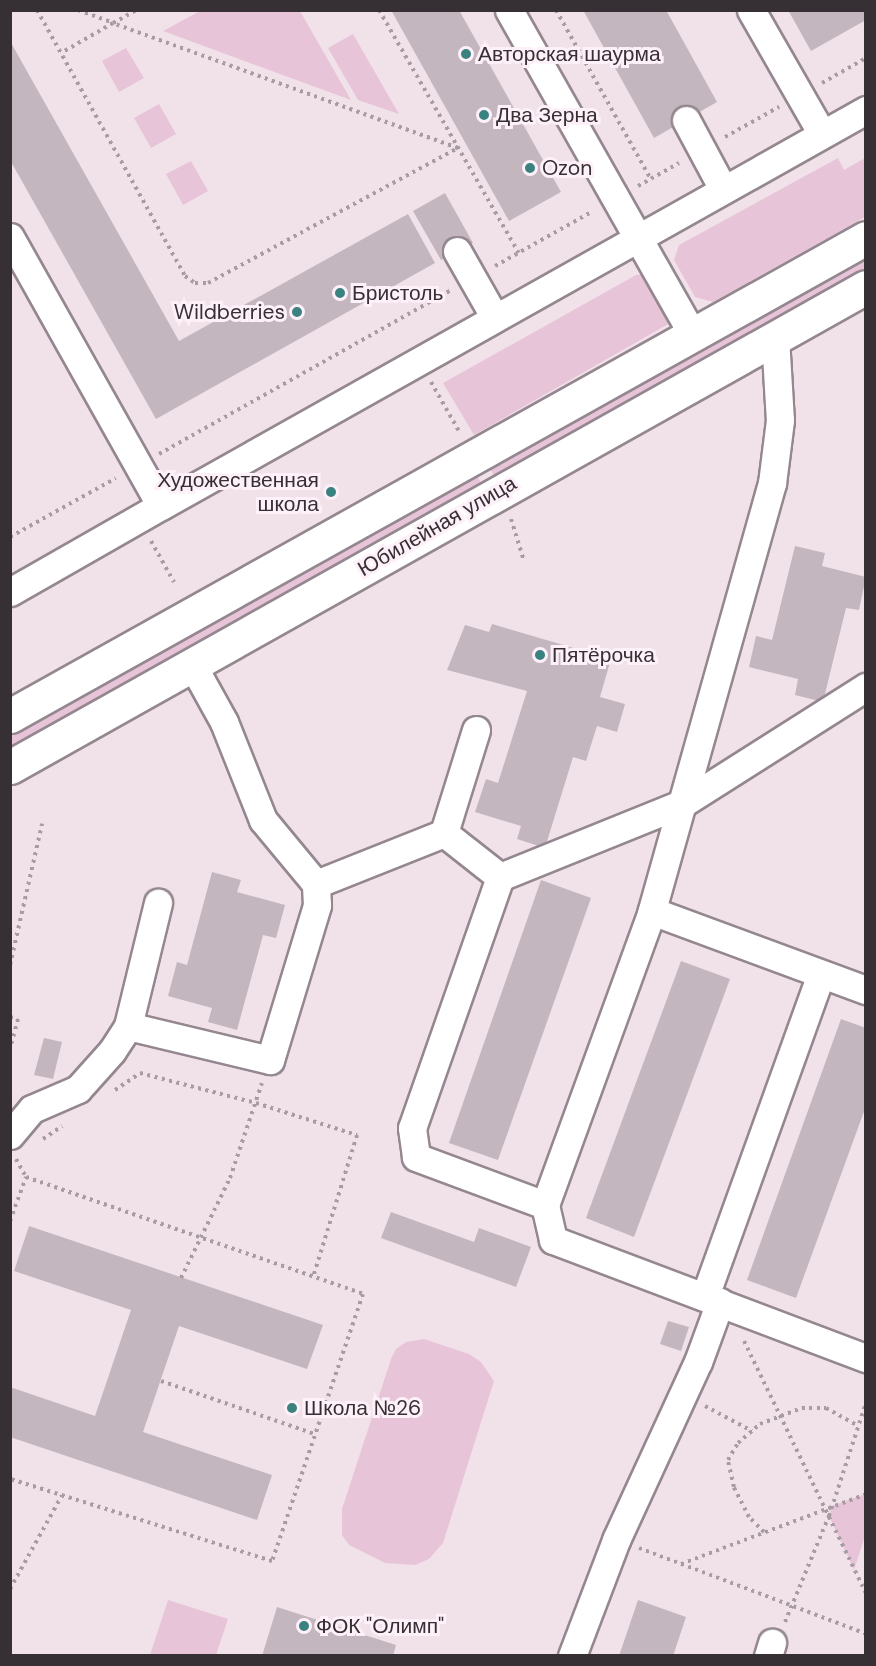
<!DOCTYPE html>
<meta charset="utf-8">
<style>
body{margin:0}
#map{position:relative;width:876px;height:1666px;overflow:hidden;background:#f1e2ea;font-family:"DM Sans",sans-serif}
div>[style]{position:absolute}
.green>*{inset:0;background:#e8c4d9}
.building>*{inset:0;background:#c4b6be}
.path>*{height:4px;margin-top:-2px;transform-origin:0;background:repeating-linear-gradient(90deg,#a89ca3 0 3px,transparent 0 7.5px)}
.roads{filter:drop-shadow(2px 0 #94878f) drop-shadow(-2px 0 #94878f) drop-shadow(0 2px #94878f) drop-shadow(0 -2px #94878f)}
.minor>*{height:27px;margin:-13.5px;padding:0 13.5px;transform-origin:13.5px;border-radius:13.5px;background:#fff}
.major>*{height:33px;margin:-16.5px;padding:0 16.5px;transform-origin:16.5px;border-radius:16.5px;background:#fff}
.dots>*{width:16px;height:16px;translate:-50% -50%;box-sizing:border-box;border:3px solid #fef0f8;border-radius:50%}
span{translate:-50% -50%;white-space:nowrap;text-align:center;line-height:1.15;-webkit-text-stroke:6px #fef0f8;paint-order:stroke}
.poi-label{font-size:21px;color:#363034}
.left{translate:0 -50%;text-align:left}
.right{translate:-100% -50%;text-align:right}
.street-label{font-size:21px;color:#363034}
.frame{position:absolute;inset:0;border:12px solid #363034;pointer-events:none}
</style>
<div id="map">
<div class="green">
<div style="clip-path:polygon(200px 11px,300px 11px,351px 100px,163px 31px)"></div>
<div style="clip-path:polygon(353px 34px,399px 114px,358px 100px,328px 48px)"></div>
<div style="clip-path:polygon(126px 48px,144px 78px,119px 92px,102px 61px)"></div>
<div style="clip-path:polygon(159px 104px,176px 134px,151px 148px,134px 118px)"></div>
<div style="clip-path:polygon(838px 158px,844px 170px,865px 158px,865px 217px,713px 302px,695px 297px,674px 260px,679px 245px)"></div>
<div style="clip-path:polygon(191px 161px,208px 191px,183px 205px,166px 174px)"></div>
<div style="clip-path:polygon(865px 257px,865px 271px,495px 478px,490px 468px)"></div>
<div style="clip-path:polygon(645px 274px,672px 314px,670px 323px,474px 435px,443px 383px,636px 275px)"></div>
<div style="clip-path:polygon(476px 475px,483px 485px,11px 748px,10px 734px)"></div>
<div style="clip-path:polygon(424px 1339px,469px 1354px,481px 1362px,494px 1381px,443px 1543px,429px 1559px,415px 1565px,385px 1563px,349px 1545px,342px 1535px,342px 1509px,391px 1359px,396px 1349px,406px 1342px)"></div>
<div style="clip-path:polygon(865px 1494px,865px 1536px,854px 1570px,829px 1516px,832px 1506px)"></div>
<div style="clip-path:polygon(168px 1600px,228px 1619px,216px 1655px,150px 1655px)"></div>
</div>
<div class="building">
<div style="clip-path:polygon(391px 10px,459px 10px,561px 192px,509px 221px)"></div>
<div style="clip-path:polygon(583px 10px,666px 10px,717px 102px,654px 138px)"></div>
<div style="clip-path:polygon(788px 10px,866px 10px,866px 20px,811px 51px)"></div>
<div style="clip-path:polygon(10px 41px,179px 341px,408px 214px,435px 263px,156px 419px,10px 160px)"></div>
<div style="clip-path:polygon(445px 193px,473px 243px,441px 260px,413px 211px)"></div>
<div style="clip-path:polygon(795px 546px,825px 553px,822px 566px,866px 577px,859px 610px,846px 608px,823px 702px,795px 695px,798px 679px,749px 667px,756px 636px,772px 640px)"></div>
<div style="clip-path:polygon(492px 624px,611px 659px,600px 697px,625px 704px,617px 732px,597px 726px,586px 761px,573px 757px,545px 848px,517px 839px,521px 826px,475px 812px,486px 779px,498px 783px,527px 691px,447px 670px,465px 625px,489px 632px)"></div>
<div style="clip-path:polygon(212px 872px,241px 880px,237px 892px,285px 905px,276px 938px,263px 935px,237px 1030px,208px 1022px,212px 1008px,168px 996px,177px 962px,187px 965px)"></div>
<div style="clip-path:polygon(541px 880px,591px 898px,498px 1160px,449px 1143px)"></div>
<div style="clip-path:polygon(681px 961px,730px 979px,634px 1237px,586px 1218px)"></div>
<div style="clip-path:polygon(841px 1019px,866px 1028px,866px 1106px,796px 1298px,747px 1280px)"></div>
<div style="clip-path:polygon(44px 1038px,62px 1042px,53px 1079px,34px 1075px)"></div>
<div style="clip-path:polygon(391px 1212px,474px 1242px,479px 1228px,531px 1247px,516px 1287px,381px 1238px)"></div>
<div style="clip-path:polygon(29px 1226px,323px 1325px,307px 1369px,179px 1326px,143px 1432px,272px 1475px,257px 1520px,10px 1437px,10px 1387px,95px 1416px,131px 1310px,14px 1271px)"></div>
<div style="clip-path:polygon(668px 1321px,689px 1327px,681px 1351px,660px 1344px)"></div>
<div style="clip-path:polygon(638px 1600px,686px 1617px,673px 1656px,619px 1656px)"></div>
<div style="clip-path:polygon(277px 1607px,396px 1645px,393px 1656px,262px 1656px)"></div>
</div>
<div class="path">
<div style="left:37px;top:10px;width:304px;rotate:60.9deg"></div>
<div style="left:185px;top:276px;width:12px;rotate:35deg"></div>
<div style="left:195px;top:283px;width:13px"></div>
<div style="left:208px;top:283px;width:284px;rotate:-28.4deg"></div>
<div style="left:458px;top:148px;width:367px;rotate:-160.1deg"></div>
<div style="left:113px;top:23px;width:60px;rotate:150deg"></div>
<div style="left:78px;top:10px;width:37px;rotate:20deg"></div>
<div style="left:113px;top:23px;width:26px;rotate:-29deg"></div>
<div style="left:379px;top:10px;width:280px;rotate:60.1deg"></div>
<div style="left:556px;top:10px;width:194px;rotate:60.7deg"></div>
<div style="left:822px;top:83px;width:51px;rotate:-29.6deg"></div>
<div style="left:725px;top:137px;width:62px;rotate:-29.1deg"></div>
<div style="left:638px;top:186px;width:47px;rotate:-29.3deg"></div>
<div style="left:495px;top:266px;width:112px;rotate:-29.3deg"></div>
<div style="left:431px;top:382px;width:59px;rotate:60.4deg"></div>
<div style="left:159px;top:454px;width:335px;rotate:-29.3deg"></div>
<div style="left:511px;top:519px;width:44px;rotate:72.8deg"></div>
<div style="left:10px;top:537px;width:121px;rotate:-29.1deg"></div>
<div style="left:151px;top:541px;width:47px;rotate:60.7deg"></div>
<div style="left:10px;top:965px;width:145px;rotate:-77.2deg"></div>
<div style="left:10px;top:1017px;width:8px;rotate:14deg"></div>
<div style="left:18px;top:1019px;width:30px;rotate:105deg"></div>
<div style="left:115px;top:1090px;width:30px;rotate:-34deg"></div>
<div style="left:140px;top:1073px;width:120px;rotate:14.5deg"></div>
<div style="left:256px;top:1103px;width:106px;rotate:17.6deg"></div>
<div style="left:357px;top:1135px;width:149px;rotate:107.2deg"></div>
<div style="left:43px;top:1139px;width:23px;rotate:-34deg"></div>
<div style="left:16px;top:1159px;width:21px;rotate:61deg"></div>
<div style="left:10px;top:1221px;width:47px;rotate:-70deg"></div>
<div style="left:26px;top:1177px;width:357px;rotate:19.1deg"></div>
<div style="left:363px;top:1294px;width:282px;rotate:108.8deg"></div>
<div style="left:272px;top:1561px;width:275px;rotate:-162.6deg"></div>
<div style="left:181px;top:1278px;width:111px;rotate:-63.9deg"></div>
<div style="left:230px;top:1178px;width:100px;rotate:-71.4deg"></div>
<div style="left:744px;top:1341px;width:280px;rotate:64.2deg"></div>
<div style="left:161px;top:1381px;width:163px;rotate:19deg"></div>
<div style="left:705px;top:1406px;width:53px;rotate:28deg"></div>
<div style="left:764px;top:1532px;width:21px;rotate:-135deg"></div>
<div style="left:749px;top:1517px;width:34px;rotate:-117deg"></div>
<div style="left:734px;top:1487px;width:28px;rotate:-103deg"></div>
<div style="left:728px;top:1460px;width:20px;rotate:-60deg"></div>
<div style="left:738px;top:1443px;width:29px;rotate:-41deg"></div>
<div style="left:760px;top:1424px;width:45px;rotate:-20.9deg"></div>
<div style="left:802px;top:1408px;width:24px"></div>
<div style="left:826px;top:1408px;width:37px;rotate:29deg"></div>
<div style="left:639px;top:1548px;width:243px;rotate:20.7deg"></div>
<div style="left:681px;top:1564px;width:198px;rotate:-20.7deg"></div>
<div style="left:10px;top:1589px;width:107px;rotate:-61deg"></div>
<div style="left:785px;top:1622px;width:115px;rotate:-67.5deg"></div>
<div style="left:829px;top:1516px;width:119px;rotate:-71.9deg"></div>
</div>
<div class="roads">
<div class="minor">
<div style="left:509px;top:10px;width:372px;rotate:60.5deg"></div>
<div style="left:751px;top:10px;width:143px;rotate:60.2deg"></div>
<div style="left:686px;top:120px;width:78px;rotate:61.8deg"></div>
<div style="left:10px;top:237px;width:308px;rotate:60.7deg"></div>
<div style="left:161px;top:506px;width:809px;rotate:-29.32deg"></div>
<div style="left:457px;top:251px;width:77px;rotate:60.4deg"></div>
<div style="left:775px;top:337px;width:83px;rotate:86.6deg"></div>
<div style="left:780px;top:420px;width:64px;rotate:97.2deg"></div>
<div style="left:772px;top:483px;width:445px;rotate:105.7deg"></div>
<div style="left:652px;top:911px;width:313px;rotate:110deg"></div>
<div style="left:545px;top:1205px;width:36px;rotate:77deg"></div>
<div style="left:553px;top:1240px;width:335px;rotate:20.7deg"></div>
<div style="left:10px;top:592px;width:174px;rotate:-29.7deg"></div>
<div style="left:476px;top:730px;width:108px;rotate:107.3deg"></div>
<div style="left:444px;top:833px;width:71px;rotate:38.2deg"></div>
<div style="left:500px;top:877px;width:266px;rotate:109.3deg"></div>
<div style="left:412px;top:1128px;width:29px;rotate:82deg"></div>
<div style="left:416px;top:1157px;width:138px;rotate:20.4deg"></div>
<div style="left:500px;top:877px;width:197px;rotate:-22deg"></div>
<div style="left:683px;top:803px;width:217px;rotate:-32.4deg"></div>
<div style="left:316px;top:884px;width:138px;rotate:-21.7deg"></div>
<div style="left:652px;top:911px;width:228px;rotate:20.3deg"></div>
<div style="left:128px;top:1026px;width:146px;rotate:13.5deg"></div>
<div style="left:270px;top:1060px;width:162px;rotate:-73.1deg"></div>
<div style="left:317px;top:905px;width:21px;rotate:-93deg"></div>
<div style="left:316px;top:884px;width:83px;rotate:-129.6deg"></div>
<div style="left:263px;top:820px;width:105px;rotate:-111.7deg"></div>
<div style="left:224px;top:722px;width:64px;rotate:-119deg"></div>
<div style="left:10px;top:1135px;width:34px;rotate:-50deg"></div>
<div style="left:32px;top:1109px;width:50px;rotate:-23.5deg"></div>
<div style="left:78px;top:1089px;width:51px;rotate:-48.2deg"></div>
<div style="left:112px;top:1051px;width:30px;rotate:-57deg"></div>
<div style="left:128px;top:1026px;width:127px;rotate:-76.3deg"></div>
<div style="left:705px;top:1296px;width:342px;rotate:-70.2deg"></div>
<div style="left:572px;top:1656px;width:124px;rotate:-69.2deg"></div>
<div style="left:616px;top:1540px;width:196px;rotate:-65.3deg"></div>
<div style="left:698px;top:1362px;width:64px;rotate:-69.9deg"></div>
<div style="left:768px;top:1656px;width:14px;rotate:-73deg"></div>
</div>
<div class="major">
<div style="left:10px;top:716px;width:980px;rotate:-29.18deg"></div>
<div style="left:10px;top:767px;width:981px;rotate:-29.28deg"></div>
</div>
</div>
<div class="dots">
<div style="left:466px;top:54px;background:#3a8280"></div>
<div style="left:484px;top:115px;background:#3a8280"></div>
<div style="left:530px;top:168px;background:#3a8280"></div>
<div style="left:340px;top:293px;background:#3a8280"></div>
<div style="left:297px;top:312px;background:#3a8280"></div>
<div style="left:331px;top:492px;background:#3a8280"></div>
<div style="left:540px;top:655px;background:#3a8280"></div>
<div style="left:292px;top:1408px;background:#3a8280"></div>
<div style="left:304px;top:1626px;background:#3a8280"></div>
</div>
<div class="poi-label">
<span class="left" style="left:478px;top:54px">Авторская шаурма</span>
<span class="left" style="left:496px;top:115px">Два Зерна</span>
<span class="left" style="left:542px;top:168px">Ozon</span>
<span class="left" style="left:352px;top:293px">Бристоль</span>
<span class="right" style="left:285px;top:312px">Wildberries</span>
<span class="right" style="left:319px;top:492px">Художественная<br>школа</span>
<span class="left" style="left:552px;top:655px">Пятёрочка</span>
<span class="left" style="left:304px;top:1408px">Школа №26</span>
<span class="left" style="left:316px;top:1626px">ФОК "Олимп"</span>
</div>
<div class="street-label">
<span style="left:437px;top:526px;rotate:-30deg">Юбилейная улица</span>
</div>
<div class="frame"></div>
</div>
